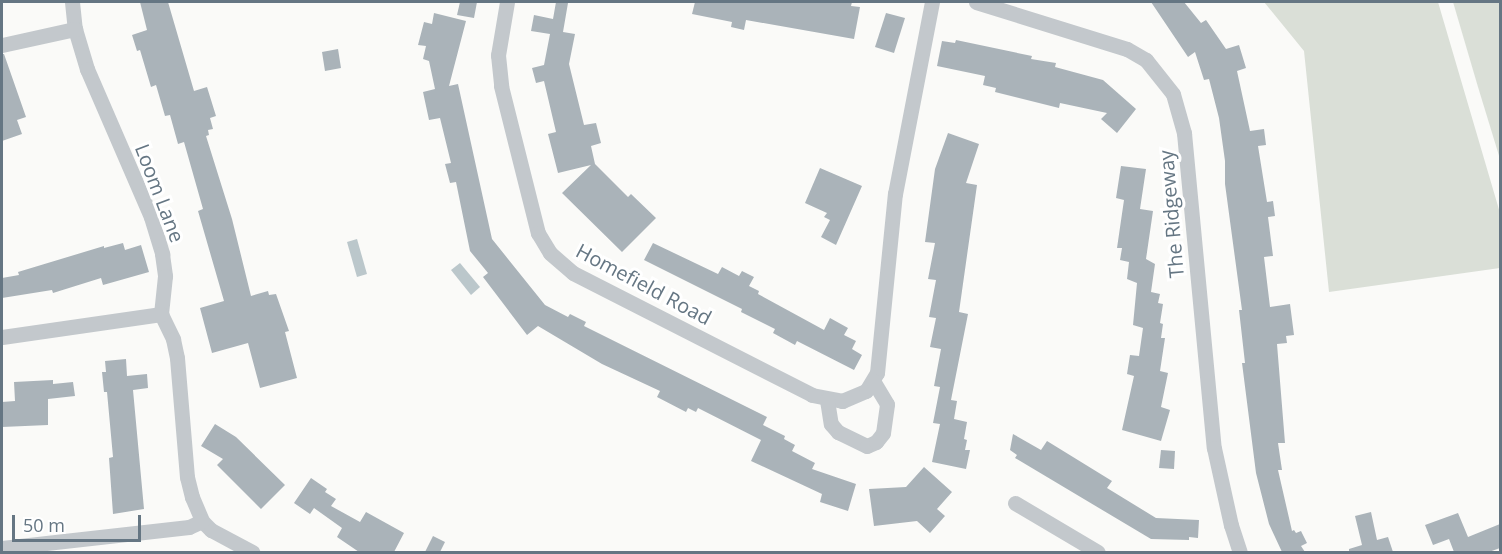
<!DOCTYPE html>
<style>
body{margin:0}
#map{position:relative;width:1502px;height:554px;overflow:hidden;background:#fafaf8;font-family:"Open Sans",sans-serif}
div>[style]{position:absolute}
.green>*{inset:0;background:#dadfd7}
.water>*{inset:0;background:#bbc7cb}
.building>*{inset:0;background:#aab3b9}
.minor>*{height:15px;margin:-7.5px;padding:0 7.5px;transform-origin:7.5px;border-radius:7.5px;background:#c3c8cc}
span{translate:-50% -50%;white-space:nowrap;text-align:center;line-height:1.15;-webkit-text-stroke:6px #fff;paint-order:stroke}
.street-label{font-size:20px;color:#657683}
.frame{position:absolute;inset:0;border:3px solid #657683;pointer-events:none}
.scale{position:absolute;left:12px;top:515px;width:129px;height:27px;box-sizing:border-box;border:3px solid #657683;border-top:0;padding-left:8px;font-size:18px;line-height:21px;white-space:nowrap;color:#657683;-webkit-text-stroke:4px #fff;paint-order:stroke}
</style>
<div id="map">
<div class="green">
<div style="clip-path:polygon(1264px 2px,1438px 2px,1500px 213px,1500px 268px,1329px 292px,1304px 51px)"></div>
<div style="clip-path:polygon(1453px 2px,1500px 2px,1500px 159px,1478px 87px)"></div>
</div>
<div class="water">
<div style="clip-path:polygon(357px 239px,367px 274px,357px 277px,347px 242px)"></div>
<div style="clip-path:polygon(460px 263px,480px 287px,471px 295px,451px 270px)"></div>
</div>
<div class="building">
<div style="clip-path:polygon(140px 2px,168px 2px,194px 91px,207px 87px,216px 116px,210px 118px,213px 129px,208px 130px,209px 135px,206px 136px,232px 219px,251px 296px,268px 291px,269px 295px,276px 294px,289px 331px,285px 332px,297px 378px,260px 388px,248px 343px,212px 353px,200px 308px,224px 301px,198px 211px,203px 209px,184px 142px,178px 144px,170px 115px,165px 116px,156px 85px,151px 87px,140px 50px,137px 51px,132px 35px,147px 30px)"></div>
<div style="clip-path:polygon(460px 2px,477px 2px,474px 18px,457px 15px)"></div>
<div style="clip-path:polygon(556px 2px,568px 3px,563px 32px,575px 34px,569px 64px,584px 125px,596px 123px,601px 143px,591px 146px,595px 164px,628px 197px,631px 194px,656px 218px,622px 252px,562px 193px,591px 165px,558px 173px,548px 134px,556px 132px,544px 81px,536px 83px,532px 68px,544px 65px,550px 34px,531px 31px,534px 15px,553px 19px)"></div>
<div style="clip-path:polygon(695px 2px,852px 2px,851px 6px,860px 7px,854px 39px,746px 20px,744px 30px,731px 27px,732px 22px,692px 14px)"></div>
<div style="clip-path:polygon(1151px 2px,1184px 2px,1201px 23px,1206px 20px,1226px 49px,1239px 45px,1246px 68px,1237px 71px,1250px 131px,1264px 129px,1266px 145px,1258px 146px,1267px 202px,1273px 201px,1275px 216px,1268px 217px,1273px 256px,1264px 257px,1270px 307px,1290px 304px,1294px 335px,1286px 336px,1287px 343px,1277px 344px,1285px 443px,1278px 443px,1282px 470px,1278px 470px,1292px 531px,1294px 530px,1296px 533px,1301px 531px,1307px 543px,1301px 546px,1305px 552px,1282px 552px,1269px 524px,1256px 473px,1242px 363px,1245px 363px,1239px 310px,1242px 310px,1225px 184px,1225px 161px,1219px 118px,1209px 79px,1204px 80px,1195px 52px,1188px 57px)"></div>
<div style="clip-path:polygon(434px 13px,466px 21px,449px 86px,458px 84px,492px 239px,545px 305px,568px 317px,570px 314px,586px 322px,584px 326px,767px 417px,763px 425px,785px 436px,784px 439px,795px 445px,792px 451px,815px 463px,812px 469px,856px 484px,848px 511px,820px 502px,822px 494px,751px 461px,761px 440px,698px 408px,696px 412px,688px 408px,686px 412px,657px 397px,660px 391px,602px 364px,538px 326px,527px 335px,483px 277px,488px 273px,470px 251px,456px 182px,450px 183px,445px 164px,451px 163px,440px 118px,429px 120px,423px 92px,435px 89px,429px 61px,423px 59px,426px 46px,418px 45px,424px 22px,432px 24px)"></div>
<div style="clip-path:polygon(886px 13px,905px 18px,894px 53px,875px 47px)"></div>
<div style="clip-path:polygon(956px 40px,1032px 56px,1031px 59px,1056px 63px,1055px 67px,1103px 80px,1136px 109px,1117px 133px,1101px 119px,1107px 113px,1060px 103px,1059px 108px,995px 92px,996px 88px,983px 85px,985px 76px,937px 66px,942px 41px,955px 43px)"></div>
<div style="clip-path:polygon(338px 49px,341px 68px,325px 71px,322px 52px)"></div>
<div style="clip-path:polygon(2px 54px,4px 54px,26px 117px,17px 120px,22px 134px,2px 141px)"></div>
<div style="clip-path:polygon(948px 133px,979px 144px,966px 183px,977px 185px,959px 312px,968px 314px,951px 400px,957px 401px,954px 419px,967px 422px,964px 439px,967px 440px,965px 450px,970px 450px,966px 469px,932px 462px,940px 424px,933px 423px,940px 387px,934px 386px,941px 349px,930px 347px,936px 318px,929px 317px,936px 280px,928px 279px,935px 243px,925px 242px,935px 169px)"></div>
<div style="clip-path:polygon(1121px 166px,1146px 169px,1140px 209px,1153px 211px,1146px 259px,1155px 264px,1151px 292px,1160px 294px,1158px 303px,1163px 304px,1160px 323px,1163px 324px,1161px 338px,1165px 338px,1160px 371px,1168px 373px,1161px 407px,1170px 410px,1161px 441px,1122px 430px,1134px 376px,1127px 374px,1130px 355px,1139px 356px,1143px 328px,1133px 325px,1137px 283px,1127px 279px,1129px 262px,1120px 260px,1122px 248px,1117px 248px,1124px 200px,1116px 198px)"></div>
<div style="clip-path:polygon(820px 168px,862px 186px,836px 245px,821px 237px,830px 220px,824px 217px,827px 213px,805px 203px)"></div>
<div style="clip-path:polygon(123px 243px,125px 250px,141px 245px,149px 272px,103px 285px,101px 278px,53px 293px,52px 290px,2px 298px,2px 278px,19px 275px,18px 272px,104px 246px,104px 248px)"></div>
<div style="clip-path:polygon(653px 243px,718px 274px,722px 267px,739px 276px,742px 271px,754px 277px,749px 286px,759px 291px,758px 294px,824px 330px,830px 318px,848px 328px,844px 335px,856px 341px,852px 349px,862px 355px,854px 370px,797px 341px,795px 345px,773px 333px,775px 329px,741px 312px,742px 309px,644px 260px)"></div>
<div style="clip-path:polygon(126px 359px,127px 376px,147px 374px,148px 388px,133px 390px,144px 509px,113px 514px,109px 458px,113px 457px,107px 392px,104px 392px,102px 372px,106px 372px,105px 361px)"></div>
<div style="clip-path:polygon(53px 380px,53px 384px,73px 382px,75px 396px,48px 399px,48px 425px,2px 427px,2px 402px,15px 401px,14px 382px)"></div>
<div style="clip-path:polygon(215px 424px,236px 437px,285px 485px,261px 509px,217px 465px,223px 459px,201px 446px)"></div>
<div style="clip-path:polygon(1013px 434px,1041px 450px,1047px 441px,1112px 481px,1107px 488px,1156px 518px,1199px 520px,1198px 538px,1189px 537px,1189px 540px,1151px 539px,1015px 458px,1017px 455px,1010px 450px)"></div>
<div style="clip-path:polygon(1161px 450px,1175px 451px,1174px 469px,1159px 468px)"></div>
<div style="clip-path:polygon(924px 467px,952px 492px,937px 509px,945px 516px,930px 533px,917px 521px,874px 526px,869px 489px,906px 487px)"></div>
<div style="clip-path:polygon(311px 478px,327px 489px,325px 492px,336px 499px,331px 506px,360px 522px,366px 512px,404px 533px,394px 552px,359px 552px,337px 537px,342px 528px,314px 508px,310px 514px,294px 503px)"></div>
<div style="clip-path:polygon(1371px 512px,1377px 540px,1388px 537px,1393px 552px,1349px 552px,1349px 549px,1362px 545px,1355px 516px)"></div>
<div style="clip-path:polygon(1458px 513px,1468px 537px,1500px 524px,1500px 548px,1489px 552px,1454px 552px,1449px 539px,1433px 545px,1425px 525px)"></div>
<div style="clip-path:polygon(433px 536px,445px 542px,440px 552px,425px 552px)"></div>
</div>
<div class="minor">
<div style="left:72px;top:2px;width:27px;rotate:84deg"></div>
<div style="left:75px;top:29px;width:42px;rotate:73.3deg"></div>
<div style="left:87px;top:69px;width:161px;rotate:66.6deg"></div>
<div style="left:151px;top:217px;width:39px;rotate:73deg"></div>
<div style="left:162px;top:254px;width:22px;rotate:82deg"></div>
<div style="left:165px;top:276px;width:38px;rotate:96deg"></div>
<div style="left:161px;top:314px;width:28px;rotate:64deg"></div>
<div style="left:173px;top:339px;width:19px;rotate:78deg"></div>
<div style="left:177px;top:358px;width:119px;rotate:85.2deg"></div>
<div style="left:187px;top:477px;width:21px;rotate:76deg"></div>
<div style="left:192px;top:497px;width:26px;rotate:67deg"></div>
<div style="left:202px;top:521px;width:13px;rotate:45deg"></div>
<div style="left:211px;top:530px;width:47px;rotate:28.2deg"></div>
<div style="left:507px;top:2px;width:54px;rotate:99.6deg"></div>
<div style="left:498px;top:55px;width:31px;rotate:84deg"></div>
<div style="left:501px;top:86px;width:152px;rotate:75.9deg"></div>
<div style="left:538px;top:233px;width:23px;rotate:59deg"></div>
<div style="left:550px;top:253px;width:30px;rotate:41deg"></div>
<div style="left:573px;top:273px;width:268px;rotate:27deg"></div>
<div style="left:812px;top:395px;width:31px;rotate:11deg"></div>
<div style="left:842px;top:401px;width:26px;rotate:-23deg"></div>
<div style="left:866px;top:391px;width:21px;rotate:-59deg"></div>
<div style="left:877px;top:373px;width:180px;rotate:-84.3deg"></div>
<div style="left:895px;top:194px;width:196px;rotate:-79.1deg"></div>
<div style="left:976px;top:2px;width:158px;rotate:17.3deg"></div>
<div style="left:1127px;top:49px;width:22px;rotate:30deg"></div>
<div style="left:1146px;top:60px;width:43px;rotate:51.5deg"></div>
<div style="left:1173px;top:94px;width:41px;rotate:74.2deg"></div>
<div style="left:1184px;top:133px;width:316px;rotate:84.6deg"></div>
<div style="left:1214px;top:448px;width:79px;rotate:77.6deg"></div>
<div style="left:1231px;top:525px;width:28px;rotate:72deg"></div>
<div style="left:2px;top:45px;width:75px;rotate:-12.4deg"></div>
<div style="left:2px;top:337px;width:161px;rotate:-8.2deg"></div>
<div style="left:827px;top:400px;width:24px;rotate:81deg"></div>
<div style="left:831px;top:424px;width:11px;rotate:49deg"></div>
<div style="left:838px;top:432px;width:32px;rotate:26deg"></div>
<div style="left:867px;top:446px;width:10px;rotate:-24deg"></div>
<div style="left:876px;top:442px;width:11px;rotate:-52deg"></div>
<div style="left:883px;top:433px;width:29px;rotate:-82deg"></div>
<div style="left:887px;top:404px;width:27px;rotate:-121deg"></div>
<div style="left:1015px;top:503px;width:96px;rotate:30.6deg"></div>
<div style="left:2px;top:548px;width:188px;rotate:-6.4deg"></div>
<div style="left:189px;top:527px;width:14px;rotate:-25deg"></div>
</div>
<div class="street-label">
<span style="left:160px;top:193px;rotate:69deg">Loom Lane</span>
<span style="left:1171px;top:214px;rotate:-95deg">The Ridgeway</span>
<span style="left:644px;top:284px;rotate:28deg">Homefield Road</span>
</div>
<div class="frame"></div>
<div class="scale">50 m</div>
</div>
